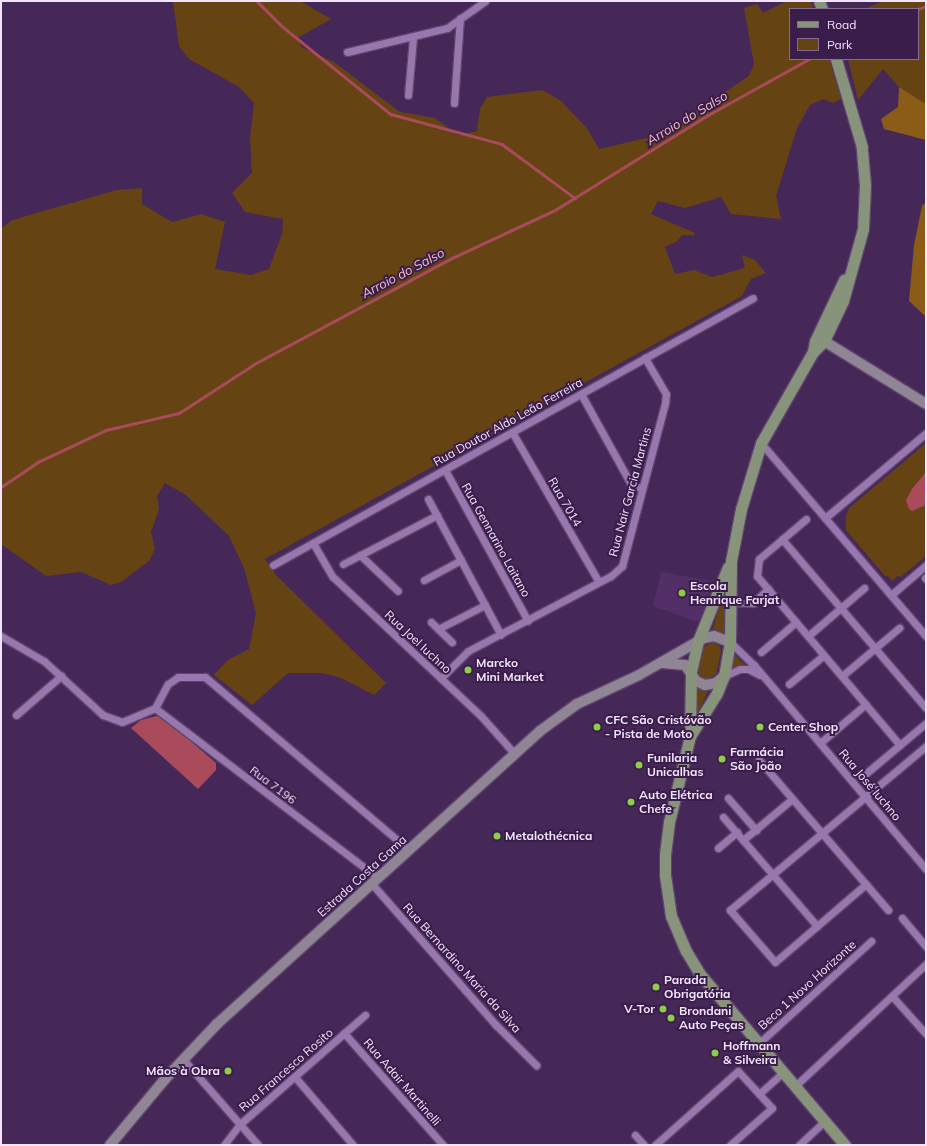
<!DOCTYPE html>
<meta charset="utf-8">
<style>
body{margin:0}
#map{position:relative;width:927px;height:1146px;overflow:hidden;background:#462858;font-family:Mulish,sans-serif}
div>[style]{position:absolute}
.built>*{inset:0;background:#522f66}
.green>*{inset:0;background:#654313}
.forest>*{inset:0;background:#8a5c18}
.water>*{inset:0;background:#a94b5b}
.stream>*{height:2.5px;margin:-1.25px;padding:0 1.25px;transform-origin:1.25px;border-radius:1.25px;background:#a94b5b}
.roads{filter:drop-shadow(1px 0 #5f456e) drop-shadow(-1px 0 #5f456e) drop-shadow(0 1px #5f456e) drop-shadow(0 -1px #5f456e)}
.street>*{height:7px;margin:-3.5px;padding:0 3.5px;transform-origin:3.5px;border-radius:3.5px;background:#9877ae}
.secondary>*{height:10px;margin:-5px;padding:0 5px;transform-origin:5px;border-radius:5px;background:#908594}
.primary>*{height:11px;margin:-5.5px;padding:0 5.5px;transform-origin:5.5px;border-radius:5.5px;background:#87937a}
.dots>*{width:11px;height:11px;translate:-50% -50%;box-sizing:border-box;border:2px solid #3b1d4c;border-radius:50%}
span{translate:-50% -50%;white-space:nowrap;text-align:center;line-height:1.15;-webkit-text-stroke:4px #3b1d4c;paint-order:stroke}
.street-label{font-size:12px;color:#f2e4fc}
.poi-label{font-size:12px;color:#f2e4fc;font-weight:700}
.left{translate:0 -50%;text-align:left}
.right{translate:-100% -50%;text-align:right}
.water-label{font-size:13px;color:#f3bec3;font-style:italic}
.frame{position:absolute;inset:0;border:2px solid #f2e4fc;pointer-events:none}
.legend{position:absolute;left:789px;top:8px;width:130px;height:52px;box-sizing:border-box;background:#3b1d4c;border:1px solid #846d92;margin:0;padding:5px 7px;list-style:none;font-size:12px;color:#f2e4fc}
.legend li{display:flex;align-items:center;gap:8px;height:20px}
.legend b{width:20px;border:1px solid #846d92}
</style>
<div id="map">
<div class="built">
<div style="clip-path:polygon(661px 572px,712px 581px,701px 623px,653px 606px)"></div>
</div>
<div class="green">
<div style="clip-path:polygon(173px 1px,300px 1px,331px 19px,299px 37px,301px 47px,334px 62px,400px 112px,435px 118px,458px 135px,477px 131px,480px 109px,487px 97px,542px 90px,560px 100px,586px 127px,599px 149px,668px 133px,680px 122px,749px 76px,754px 64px,744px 8px,757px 4px,763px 13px,787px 1px,811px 1px,813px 9px,790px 9px,790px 59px,829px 59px,841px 99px,833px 103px,823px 99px,810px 105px,797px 128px,776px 196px,781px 219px,731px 214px,721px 197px,685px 208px,658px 201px,651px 214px,695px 233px,694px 235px,682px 235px,677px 241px,665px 247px,675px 274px,694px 270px,712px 277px,745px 268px,742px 255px,755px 260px,766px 273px,751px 279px,742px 296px,265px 559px,277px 576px,386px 683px,374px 695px,341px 678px,323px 673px,288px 673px,252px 705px,214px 675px,228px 660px,249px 649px,256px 613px,244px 568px,229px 536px,186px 495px,165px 483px,157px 496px,159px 509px,151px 532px,155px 549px,149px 561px,121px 582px,111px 585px,81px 572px,46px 576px,1px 544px,1px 229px,12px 220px,117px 190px,142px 188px,142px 204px,172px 222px,201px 214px,225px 222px,215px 269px,251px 275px,269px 269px,282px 234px,283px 219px,245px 212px,232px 193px,252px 173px,250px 138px,254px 103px,239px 87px,189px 59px,179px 46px)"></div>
<div style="clip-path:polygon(883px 1px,926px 1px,926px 104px,899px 87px,883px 69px,858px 100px,848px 59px,918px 59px,918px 9px,865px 9px)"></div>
<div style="clip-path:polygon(926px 443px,926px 556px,901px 577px,897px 576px,892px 581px,888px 576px,885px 576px,846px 530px,846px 516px,849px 508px)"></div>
<div style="clip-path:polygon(723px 595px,728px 595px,725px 635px,712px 632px)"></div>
<div style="clip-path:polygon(712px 642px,720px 646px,721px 652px,716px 674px,707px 680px,699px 675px,698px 669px,702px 648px)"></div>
<div style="clip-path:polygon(734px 651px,736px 656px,746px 666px,731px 667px)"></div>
<div style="clip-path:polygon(696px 685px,709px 689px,696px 717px)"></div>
</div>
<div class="forest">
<div style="clip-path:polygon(899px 87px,926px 104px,926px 140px,884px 129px,881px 119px,898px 107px)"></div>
<div style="clip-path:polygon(926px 202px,926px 317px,909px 301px,914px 245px,922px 206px)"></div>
</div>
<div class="water">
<div style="clip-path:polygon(926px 472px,926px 505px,912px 511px,909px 509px,906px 500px,912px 489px)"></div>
<div style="clip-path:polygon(161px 715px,216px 763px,216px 770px,198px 789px,131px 728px,141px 720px)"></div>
</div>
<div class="stream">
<div style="left:257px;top:1px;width:37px;rotate:45deg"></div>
<div style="left:283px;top:27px;width:139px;rotate:38.9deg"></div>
<div style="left:391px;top:114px;width:115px;rotate:15.1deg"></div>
<div style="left:502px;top:144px;width:91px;rotate:36.5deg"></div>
<div style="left:918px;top:9px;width:9px;rotate:-21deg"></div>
<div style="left:1px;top:487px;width:45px;rotate:-34deg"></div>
<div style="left:38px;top:462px;width:75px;rotate:-25.2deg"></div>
<div style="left:106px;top:430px;width:75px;rotate:-13.1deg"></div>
<div style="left:179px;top:413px;width:92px;rotate:-33deg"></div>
<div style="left:256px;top:363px;width:222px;rotate:-28.2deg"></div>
<div style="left:452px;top:258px;width:114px;rotate:-25deg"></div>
<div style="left:555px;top:210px;width:180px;rotate:-31.8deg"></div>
<div style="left:708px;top:115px;width:115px;rotate:-29deg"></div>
</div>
<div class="roads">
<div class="street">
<div style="left:347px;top:52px;width:103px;rotate:-13.5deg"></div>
<div style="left:447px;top:28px;width:47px;rotate:-35.4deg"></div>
<div style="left:408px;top:95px;width:57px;rotate:-85deg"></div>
<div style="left:454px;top:103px;width:85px;rotate:-86deg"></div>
<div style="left:581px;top:394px;width:105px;rotate:61deg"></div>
<div style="left:632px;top:486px;width:10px;rotate:11deg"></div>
<div style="left:512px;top:432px;width:173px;rotate:59.9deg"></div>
<div style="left:761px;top:443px;width:254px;rotate:49.5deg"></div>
<div style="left:445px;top:470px;width:172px;rotate:61.2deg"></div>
<div style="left:428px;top:499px;width:154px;rotate:61.8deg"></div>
<div style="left:825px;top:518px;width:132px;rotate:-40.1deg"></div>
<div style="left:806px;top:519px;width:62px;rotate:139.6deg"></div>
<div style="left:759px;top:559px;width:17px;rotate:97deg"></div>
<div style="left:757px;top:576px;width:221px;rotate:49.8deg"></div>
<div style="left:782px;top:539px;width:222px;rotate:49.6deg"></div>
<div style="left:313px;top:543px;width:39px;rotate:60deg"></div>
<div style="left:333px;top:577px;width:203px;rotate:43.2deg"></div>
<div style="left:481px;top:716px;width:50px;rotate:48.3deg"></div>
<div style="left:360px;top:555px;width:52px;rotate:43.5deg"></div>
<div style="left:343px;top:564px;width:106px;rotate:-27.5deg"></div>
<div style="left:273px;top:565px;width:549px;rotate:-29.08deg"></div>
<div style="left:925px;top:578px;width:1px;rotate:45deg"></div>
<div style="left:424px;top:580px;width:42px;rotate:-28.4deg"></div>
<div style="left:891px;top:595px;width:46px;rotate:-40.6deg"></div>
<div style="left:730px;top:602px;width:23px;rotate:2deg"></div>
<div style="left:753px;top:603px;width:21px;rotate:-43deg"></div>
<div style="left:431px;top:622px;width:29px;rotate:44deg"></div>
<div style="left:438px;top:629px;width:53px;rotate:-27.1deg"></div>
<div style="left:1px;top:636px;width:50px;rotate:30.2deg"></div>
<div style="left:44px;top:661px;width:80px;rotate:42.5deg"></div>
<div style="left:103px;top:715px;width:20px;rotate:20deg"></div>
<div style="left:122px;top:722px;width:36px;rotate:-23deg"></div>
<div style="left:155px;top:708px;width:27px;rotate:-62deg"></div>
<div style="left:168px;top:684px;width:12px;rotate:-35deg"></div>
<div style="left:178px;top:677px;width:27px"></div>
<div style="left:205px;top:677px;width:267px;rotate:40.3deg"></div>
<div style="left:808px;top:636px;width:74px;rotate:-40.6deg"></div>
<div style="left:730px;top:642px;width:33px;rotate:44deg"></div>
<div style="left:754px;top:665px;width:267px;rotate:49.9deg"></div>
<div style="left:761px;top:652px;width:46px;rotate:-40.6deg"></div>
<div style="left:724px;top:676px;width:17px;rotate:-24deg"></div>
<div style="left:740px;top:669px;width:8px"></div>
<div style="left:748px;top:669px;width:13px;rotate:27deg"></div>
<div style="left:842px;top:676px;width:75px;rotate:-40.1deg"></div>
<div style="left:441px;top:678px;width:38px;rotate:-45deg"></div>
<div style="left:468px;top:651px;width:161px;rotate:-27.7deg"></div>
<div style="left:611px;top:576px;width:15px;rotate:-42deg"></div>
<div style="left:622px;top:566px;width:169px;rotate:-75.2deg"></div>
<div style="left:665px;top:403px;width:9px;rotate:-84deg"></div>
<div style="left:666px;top:394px;width:42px;rotate:-120.3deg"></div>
<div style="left:789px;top:684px;width:45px;rotate:-39.6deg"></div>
<div style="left:155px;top:708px;width:280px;rotate:37.3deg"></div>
<div style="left:16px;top:715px;width:60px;rotate:-40.9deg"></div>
<div style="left:820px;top:743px;width:60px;rotate:-40.3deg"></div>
<div style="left:759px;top:760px;width:198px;rotate:49.3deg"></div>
<div style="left:864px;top:775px;width:81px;rotate:-40deg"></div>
<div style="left:728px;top:798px;width:43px;rotate:48.8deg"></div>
<div style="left:723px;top:817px;width:144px;rotate:49.2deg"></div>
<div style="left:743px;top:840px;width:64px;rotate:-39.9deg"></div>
<div style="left:718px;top:848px;width:25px;rotate:-40deg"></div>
<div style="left:372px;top:884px;width:188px;rotate:48.7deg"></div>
<div style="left:496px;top:1025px;width:57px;rotate:45deg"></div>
<div style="left:866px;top:884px;width:120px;rotate:139.4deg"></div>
<div style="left:775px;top:962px;width:69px;rotate:-130.9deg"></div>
<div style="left:730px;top:910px;width:256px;rotate:-39.9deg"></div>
<div style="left:902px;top:918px;width:38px;rotate:50deg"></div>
<div style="left:892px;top:996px;width:51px;rotate:48.2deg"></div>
<div style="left:344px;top:1033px;width:149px;rotate:48.5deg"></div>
<div style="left:758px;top:1044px;width:153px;rotate:-42.3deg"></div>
<div style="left:183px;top:1059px;width:114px;rotate:48.9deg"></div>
<div style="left:295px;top:1077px;width:89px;rotate:49.5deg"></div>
<div style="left:794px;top:1087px;width:180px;rotate:-43deg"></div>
<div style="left:759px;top:1094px;width:31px;rotate:-42deg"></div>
<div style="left:635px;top:1135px;width:13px;rotate:48deg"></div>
<div style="left:224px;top:1145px;width:26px;rotate:-53deg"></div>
<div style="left:240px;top:1124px;width:166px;rotate:-41.1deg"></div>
<div style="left:655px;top:1145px;width:111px;rotate:-41.7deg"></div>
<div style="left:738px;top:1071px;width:50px;rotate:47.4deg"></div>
<div style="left:772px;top:1108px;width:56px;rotate:138.6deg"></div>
<div style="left:799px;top:1145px;width:34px;rotate:-43deg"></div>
</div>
<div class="secondary">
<div style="left:823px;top:332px;width:9px;rotate:84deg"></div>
<div style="left:824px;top:341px;width:120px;rotate:31.7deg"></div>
<div style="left:662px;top:663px;width:23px;rotate:5deg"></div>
<div style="left:685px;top:665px;width:19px;rotate:55deg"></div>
<div style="left:696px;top:681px;width:10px;rotate:24deg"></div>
<div style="left:705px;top:685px;width:11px;rotate:-10deg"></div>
<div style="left:716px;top:683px;width:11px;rotate:-41deg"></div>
<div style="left:110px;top:1145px;width:86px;rotate:-50.2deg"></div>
<div style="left:165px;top:1079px;width:76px;rotate:-46.6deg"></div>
<div style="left:217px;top:1024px;width:436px;rotate:-42.2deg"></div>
<div style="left:540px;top:731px;width:46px;rotate:-36.1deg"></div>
<div style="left:577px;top:704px;width:68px;rotate:-25.1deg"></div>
<div style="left:639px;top:675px;width:75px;rotate:-29.6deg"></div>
<div style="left:704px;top:638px;width:10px;rotate:-11deg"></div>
<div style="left:714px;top:636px;width:17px;rotate:21deg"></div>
</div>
<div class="primary">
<div style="left:819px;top:1px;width:9px;rotate:69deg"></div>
<div style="left:813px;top:352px;width:11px;rotate:-80deg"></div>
<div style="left:815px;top:341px;width:68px;rotate:-64.6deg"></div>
<div style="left:728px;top:567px;width:80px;rotate:112.1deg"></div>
<div style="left:698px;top:641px;width:32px;rotate:103deg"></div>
<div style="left:691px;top:672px;width:64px;rotate:90.9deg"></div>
<div style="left:690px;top:736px;width:89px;rotate:103.7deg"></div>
<div style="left:669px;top:822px;width:33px;rotate:97deg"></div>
<div style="left:665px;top:855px;width:20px;rotate:90deg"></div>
<div style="left:665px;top:875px;width:41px;rotate:81.7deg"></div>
<div style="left:671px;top:916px;width:38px;rotate:67deg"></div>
<div style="left:686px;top:951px;width:26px;rotate:59deg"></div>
<div style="left:699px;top:973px;width:226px;rotate:49.7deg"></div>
<div style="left:690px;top:736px;width:51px;rotate:-57.9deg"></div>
<div style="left:717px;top:693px;width:18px;rotate:-68deg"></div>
<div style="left:724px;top:676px;width:35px;rotate:-80deg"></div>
<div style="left:730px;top:642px;width:81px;rotate:-89.3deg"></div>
<div style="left:731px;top:561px;width:53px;rotate:-79.1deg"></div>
<div style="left:741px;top:509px;width:69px;rotate:-73.1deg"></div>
<div style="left:761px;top:443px;width:105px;rotate:-60.3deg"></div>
<div style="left:813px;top:352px;width:16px;rotate:-45deg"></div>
<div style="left:824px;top:341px;width:44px;rotate:-64.6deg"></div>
<div style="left:843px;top:301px;width:75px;rotate:-74.5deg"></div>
<div style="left:863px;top:229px;width:44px;rotate:-87.4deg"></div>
<div style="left:865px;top:185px;width:38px;rotate:-95deg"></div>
<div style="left:862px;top:147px;width:92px;rotate:-106.5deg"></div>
</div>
</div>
<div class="dots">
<div style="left:682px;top:593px;background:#8cce45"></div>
<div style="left:468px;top:670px;background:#8cce45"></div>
<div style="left:597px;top:727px;background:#8cce45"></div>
<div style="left:760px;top:727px;background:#8cce45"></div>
<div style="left:722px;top:759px;background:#8cce45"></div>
<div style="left:639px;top:765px;background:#8cce45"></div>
<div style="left:631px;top:802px;background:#8cce45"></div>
<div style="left:497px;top:836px;background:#8cce45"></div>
<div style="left:656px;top:987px;background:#8cce45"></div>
<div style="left:663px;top:1009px;background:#8cce45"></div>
<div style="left:671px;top:1018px;background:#8cce45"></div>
<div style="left:715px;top:1053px;background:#8cce45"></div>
<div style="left:228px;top:1071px;background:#8cce45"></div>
</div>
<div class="street-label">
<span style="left:508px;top:422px;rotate:-29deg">Rua Doutor Aldo Leão Ferreira</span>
<span style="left:630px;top:492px;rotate:-75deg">Rua Nair Garcia Martins</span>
<span style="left:565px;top:502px;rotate:60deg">Rua 7014</span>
<span style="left:496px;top:540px;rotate:61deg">Rua Gennarino Laitano</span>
<span style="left:418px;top:642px;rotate:43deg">Rua Joel Iuchno</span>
<span style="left:273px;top:785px;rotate:37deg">Rua 7196</span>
<span style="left:870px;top:785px;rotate:50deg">Rua José Iuchno</span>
<span style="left:362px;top:876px;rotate:-42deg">Estrada Costa Gama</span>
<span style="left:462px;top:968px;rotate:48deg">Rua Bernardino Maria da Silva</span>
<span style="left:807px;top:985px;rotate:-42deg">Beco 1 Novo Horizonte</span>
<span style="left:286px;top:1070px;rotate:-41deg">Rua Francesco Rosito</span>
<span style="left:402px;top:1082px;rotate:49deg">Rua Adair Martinelli</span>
</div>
<div class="poi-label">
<span class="left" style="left:690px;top:593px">Escola<br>Henrique Farjat</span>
<span class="left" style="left:476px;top:670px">Marcko<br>Mini Market</span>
<span class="left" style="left:605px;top:727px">CFC São Cristóvão<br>- Pista de Moto</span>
<span class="left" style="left:768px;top:727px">Center Shop</span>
<span class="left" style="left:730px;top:759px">Farmácia<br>São João</span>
<span class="left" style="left:647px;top:765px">Funilaria<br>Unicalhas</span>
<span class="left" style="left:639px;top:802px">Auto Elétrica<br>Chefe</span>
<span class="left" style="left:505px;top:836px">Metalothécnica</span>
<span class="left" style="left:664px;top:987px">Parada<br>Obrigatória</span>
<span class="right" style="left:655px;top:1009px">V-Tor</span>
<span class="left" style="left:679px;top:1018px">Brondani<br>Auto Peças</span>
<span class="left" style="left:723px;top:1053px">Hoffmann<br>&amp; Silveira</span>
<span class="right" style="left:220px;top:1071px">Mãos à Obra</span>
</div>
<div class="water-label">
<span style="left:687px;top:118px;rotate:-31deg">Arroio do Salso</span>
<span style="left:403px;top:273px;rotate:-28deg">Arroio do Salso</span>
</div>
<div class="frame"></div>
<ul class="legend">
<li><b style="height:5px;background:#87937a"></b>Road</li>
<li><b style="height:11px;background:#654313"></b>Park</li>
</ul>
</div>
